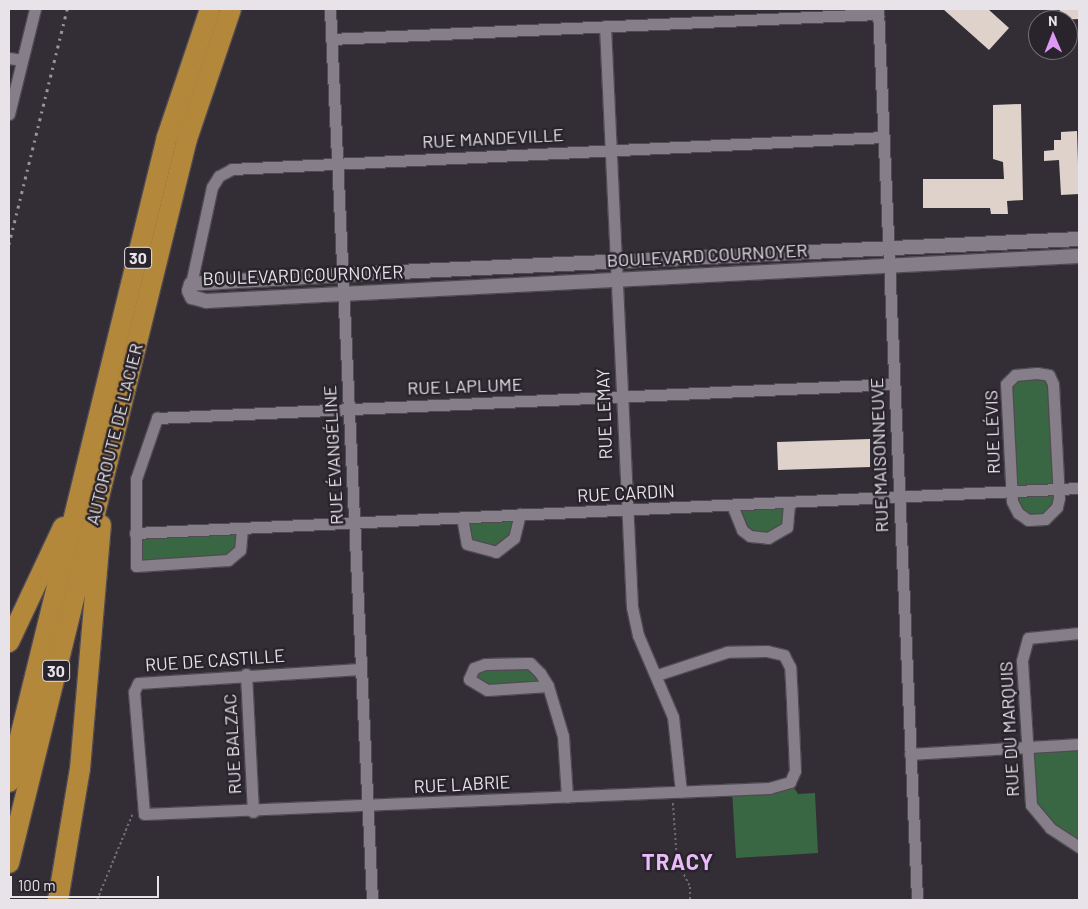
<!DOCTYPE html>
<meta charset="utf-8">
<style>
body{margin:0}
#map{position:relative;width:1088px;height:909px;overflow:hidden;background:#332e36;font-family:Barlow,sans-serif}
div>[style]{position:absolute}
.green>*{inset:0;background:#396643}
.building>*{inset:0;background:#ded2ca}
.path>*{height:2px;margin-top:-1px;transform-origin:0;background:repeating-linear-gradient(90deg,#706b72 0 2.5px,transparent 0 5px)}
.roads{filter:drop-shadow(1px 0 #504b53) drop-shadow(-1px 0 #504b53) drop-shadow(0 1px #504b53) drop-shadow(0 -1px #504b53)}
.minor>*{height:11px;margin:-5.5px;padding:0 5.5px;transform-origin:5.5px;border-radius:5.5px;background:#867f89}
.tertiary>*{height:14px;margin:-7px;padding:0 7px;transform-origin:7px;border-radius:7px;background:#867f89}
.motorway>*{height:20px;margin:-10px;padding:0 10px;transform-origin:10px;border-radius:10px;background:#b3883b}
.rail>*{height:3px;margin-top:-1.5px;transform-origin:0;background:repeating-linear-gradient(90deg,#9a969d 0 2.5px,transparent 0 7.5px)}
span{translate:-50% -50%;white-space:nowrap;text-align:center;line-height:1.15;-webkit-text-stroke:5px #29242c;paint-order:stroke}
.shield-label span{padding:1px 4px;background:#29242c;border:1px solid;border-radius:4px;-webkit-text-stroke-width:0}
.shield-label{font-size:16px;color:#e7e3e9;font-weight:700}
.street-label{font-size:18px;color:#e7e3e9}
.district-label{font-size:22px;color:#eabbfa;font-weight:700;letter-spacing:1px}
.frame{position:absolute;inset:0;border:10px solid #e7e3e9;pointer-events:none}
.north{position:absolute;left:1028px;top:10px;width:50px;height:50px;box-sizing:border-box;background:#29242c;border:1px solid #757078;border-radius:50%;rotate:359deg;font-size:14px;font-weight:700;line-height:20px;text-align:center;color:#e7e3e9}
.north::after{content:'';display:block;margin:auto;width:18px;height:22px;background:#dd99f3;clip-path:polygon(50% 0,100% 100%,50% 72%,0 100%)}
.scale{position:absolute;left:10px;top:876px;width:149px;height:22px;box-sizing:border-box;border:2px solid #e7e3e9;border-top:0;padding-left:6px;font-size:15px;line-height:18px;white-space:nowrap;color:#e7e3e9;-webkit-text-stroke:4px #29242c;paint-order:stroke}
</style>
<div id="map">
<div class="green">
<div style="clip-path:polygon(1049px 376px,1058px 492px,1049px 517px,1023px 517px,1011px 491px,1013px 382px,1016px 378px)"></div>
<div style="clip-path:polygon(787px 505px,780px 531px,750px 535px,733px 508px)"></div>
<div style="clip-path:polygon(520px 519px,503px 549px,474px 547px,464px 520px)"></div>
<div style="clip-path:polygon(242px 529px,241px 546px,219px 562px,135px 560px,136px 533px)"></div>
<div style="clip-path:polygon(530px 665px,546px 685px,487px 688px,472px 673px,479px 666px)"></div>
<div style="clip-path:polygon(1079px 748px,1079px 845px,1037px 814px,1029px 750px)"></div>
<div style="clip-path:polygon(791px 783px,798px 794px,815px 793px,818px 853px,736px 858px,732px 790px)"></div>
</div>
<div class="building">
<div style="clip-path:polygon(943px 9px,988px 9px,1009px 28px,989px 50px)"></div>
<div style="clip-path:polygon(1057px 9px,1079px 9px,1079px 19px,1056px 20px,1060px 10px)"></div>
<div style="clip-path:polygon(1021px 104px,1023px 200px,1007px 201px,1008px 214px,991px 214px,990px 208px,923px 208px,923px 179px,1004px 179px,1003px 162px,993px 159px,993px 105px)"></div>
<div style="clip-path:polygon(1077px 131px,1079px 194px,1061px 195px,1059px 160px,1044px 161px,1044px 151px,1054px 150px,1054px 140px,1061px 140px,1061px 132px)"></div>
<div style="clip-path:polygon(870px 439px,870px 467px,778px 470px,777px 442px)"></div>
</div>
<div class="path">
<div style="left:673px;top:803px;width:58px;rotate:86.1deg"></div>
<div style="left:677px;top:861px;width:29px;rotate:63deg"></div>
<div style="left:690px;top:887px;width:13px;rotate:90deg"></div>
<div style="left:97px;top:900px;width:94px;rotate:-67.5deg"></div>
</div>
<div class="roads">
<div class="minor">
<div style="left:330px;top:9px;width:892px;rotate:87.3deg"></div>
<div style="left:878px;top:9px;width:892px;rotate:87.49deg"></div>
<div style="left:605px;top:26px;width:582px;rotate:87.34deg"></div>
<div style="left:632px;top:607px;width:29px;rotate:78deg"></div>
<div style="left:638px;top:635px;width:89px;rotate:66.9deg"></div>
<div style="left:673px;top:717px;width:75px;rotate:83.9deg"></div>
<div style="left:331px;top:39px;width:548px;rotate:-2.62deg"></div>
<div style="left:9px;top:58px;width:13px;rotate:9deg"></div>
<div style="left:9px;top:114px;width:108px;rotate:-76.1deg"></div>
<div style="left:191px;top:284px;width:99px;rotate:-77.8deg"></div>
<div style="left:212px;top:187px;width:13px;rotate:-58deg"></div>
<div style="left:219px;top:176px;width:15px;rotate:-28deg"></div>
<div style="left:232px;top:169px;width:652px;rotate:-2.81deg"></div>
<div style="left:1037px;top:373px;width:12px;rotate:9deg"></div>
<div style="left:1049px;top:375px;width:10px;rotate:66deg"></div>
<div style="left:1053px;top:384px;width:114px;rotate:87deg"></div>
<div style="left:1059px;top:498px;width:9px;rotate:103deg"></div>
<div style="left:1057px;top:507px;width:17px;rotate:135deg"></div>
<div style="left:1045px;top:519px;width:17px;rotate:177deg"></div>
<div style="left:1028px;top:520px;width:12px;rotate:-145deg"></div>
<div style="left:1018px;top:513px;width:13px;rotate:-117deg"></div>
<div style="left:1012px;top:501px;width:117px;rotate:-92.9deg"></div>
<div style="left:1006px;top:384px;width:13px;rotate:-45deg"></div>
<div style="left:1015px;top:375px;width:22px;rotate:-5deg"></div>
<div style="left:732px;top:505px;width:27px;rotate:68deg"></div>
<div style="left:742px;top:530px;width:10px;rotate:37deg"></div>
<div style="left:750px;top:536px;width:18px;rotate:6deg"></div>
<div style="left:768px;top:538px;width:22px;rotate:-30deg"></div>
<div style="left:787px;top:527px;width:24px;rotate:-85deg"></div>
<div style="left:462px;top:517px;width:27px;rotate:80deg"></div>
<div style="left:467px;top:544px;width:30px;rotate:15deg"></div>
<div style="left:496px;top:552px;width:23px;rotate:-38deg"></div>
<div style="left:514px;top:538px;width:25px;rotate:-76deg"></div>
<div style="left:242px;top:528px;width:22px;rotate:95deg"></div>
<div style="left:240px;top:550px;width:16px;rotate:140deg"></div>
<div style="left:228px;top:560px;width:92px;rotate:176.3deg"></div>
<div style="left:136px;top:566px;width:87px;rotate:-90deg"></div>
<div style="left:136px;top:479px;width:65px;rotate:-71deg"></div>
<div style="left:157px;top:418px;width:738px;rotate:-2.64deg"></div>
<div style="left:135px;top:533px;width:945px;rotate:-2.73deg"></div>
<div style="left:1079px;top:633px;width:51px;rotate:174.4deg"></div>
<div style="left:1028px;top:638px;width:24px;rotate:105deg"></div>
<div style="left:1022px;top:661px;width:144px;rotate:86.4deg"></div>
<div style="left:1031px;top:805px;width:30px;rotate:50deg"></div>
<div style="left:1050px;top:828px;width:35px;rotate:33deg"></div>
<div style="left:360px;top:669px;width:222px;rotate:176.4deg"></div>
<div style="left:138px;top:683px;width:10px;rotate:114deg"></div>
<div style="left:134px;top:692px;width:122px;rotate:85.3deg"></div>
<div style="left:144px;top:814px;width:626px;rotate:-2.38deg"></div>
<div style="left:769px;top:788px;width:22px;rotate:-16deg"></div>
<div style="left:790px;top:782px;width:12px;rotate:-66deg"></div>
<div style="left:795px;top:771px;width:70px;rotate:-92.5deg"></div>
<div style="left:792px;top:701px;width:34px;rotate:-93deg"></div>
<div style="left:790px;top:667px;width:13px;rotate:-117deg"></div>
<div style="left:784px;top:655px;width:18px;rotate:-167deg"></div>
<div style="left:766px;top:651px;width:39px;rotate:179deg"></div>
<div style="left:727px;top:652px;width:74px;rotate:161.8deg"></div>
<div style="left:246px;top:674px;width:138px;rotate:87.1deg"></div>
<div style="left:548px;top:686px;width:61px;rotate:176.2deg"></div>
<div style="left:487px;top:690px;width:21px;rotate:-149deg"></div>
<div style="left:469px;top:679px;width:12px;rotate:-66deg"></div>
<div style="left:474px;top:668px;width:12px;rotate:-20deg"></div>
<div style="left:485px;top:664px;width:45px;rotate:-1.3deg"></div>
<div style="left:530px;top:663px;width:14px;rotate:45deg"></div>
<div style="left:540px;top:673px;width:15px;rotate:58deg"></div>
<div style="left:548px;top:686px;width:52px;rotate:73.3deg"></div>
<div style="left:563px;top:736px;width:61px;rotate:86.2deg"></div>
<div style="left:910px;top:754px;width:169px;rotate:-3.4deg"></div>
</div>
<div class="tertiary">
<div style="left:1079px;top:239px;width:723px;rotate:177.22deg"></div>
<div style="left:357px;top:274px;width:166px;rotate:176.6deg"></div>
<div style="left:191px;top:284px;width:7px;rotate:106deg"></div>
<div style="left:189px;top:291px;width:7px;rotate:63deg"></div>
<div style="left:192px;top:297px;width:15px;rotate:16deg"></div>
<div style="left:206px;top:301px;width:874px;rotate:-2.95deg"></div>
</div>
<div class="motorway">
<div style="left:9px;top:642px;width:127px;rotate:-64.8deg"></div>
<div style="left:9px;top:782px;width:664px;rotate:-76.24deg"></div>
<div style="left:167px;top:137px;width:135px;rotate:-71.4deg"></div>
<div style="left:9px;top:863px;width:746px;rotate:-76.19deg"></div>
<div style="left:187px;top:139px;width:137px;rotate:-71.3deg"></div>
<div style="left:58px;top:900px;width:133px;rotate:-80.5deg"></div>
<div style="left:80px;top:769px;width:245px;rotate:-85.1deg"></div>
</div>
</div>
<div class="rail">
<div style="left:9px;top:244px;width:242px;rotate:-76.1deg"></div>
</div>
<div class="shield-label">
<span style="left:138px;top:258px">30</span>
<span style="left:56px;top:671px">30</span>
</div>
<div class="street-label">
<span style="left:493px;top:138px;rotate:-3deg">RUE MANDEVILLE</span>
<span style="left:707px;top:255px;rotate:-3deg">BOULEVARD COURNOYER</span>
<span style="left:303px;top:275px;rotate:-2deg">BOULEVARD COURNOYER</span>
<span style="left:465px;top:386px;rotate:-2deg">RUE LAPLUME</span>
<span style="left:604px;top:414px;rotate:-92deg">RUE LEMAY</span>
<span style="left:992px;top:432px;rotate:-92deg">RUE LÉVIS</span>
<span style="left:114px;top:434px;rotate:-76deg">AUTOROUTE DE L'ACIER</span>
<span style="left:333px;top:455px;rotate:-93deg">RUE ÉVANGÉLINE</span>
<span style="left:879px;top:455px;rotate:-92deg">RUE MAISONNEUVE</span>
<span style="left:626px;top:493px;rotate:-3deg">RUE CARDIN</span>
<span style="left:215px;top:660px;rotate:-4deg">RUE DE CASTILLE</span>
<span style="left:1009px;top:729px;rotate:-93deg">RUE DU MARQUIS</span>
<span style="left:232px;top:744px;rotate:-93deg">RUE BALZAC</span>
<span style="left:462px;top:784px;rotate:-3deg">RUE LABRIE</span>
</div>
<div class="district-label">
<span style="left:678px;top:862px">TRACY</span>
</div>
<div class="frame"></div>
<div class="north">N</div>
<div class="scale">100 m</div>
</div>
